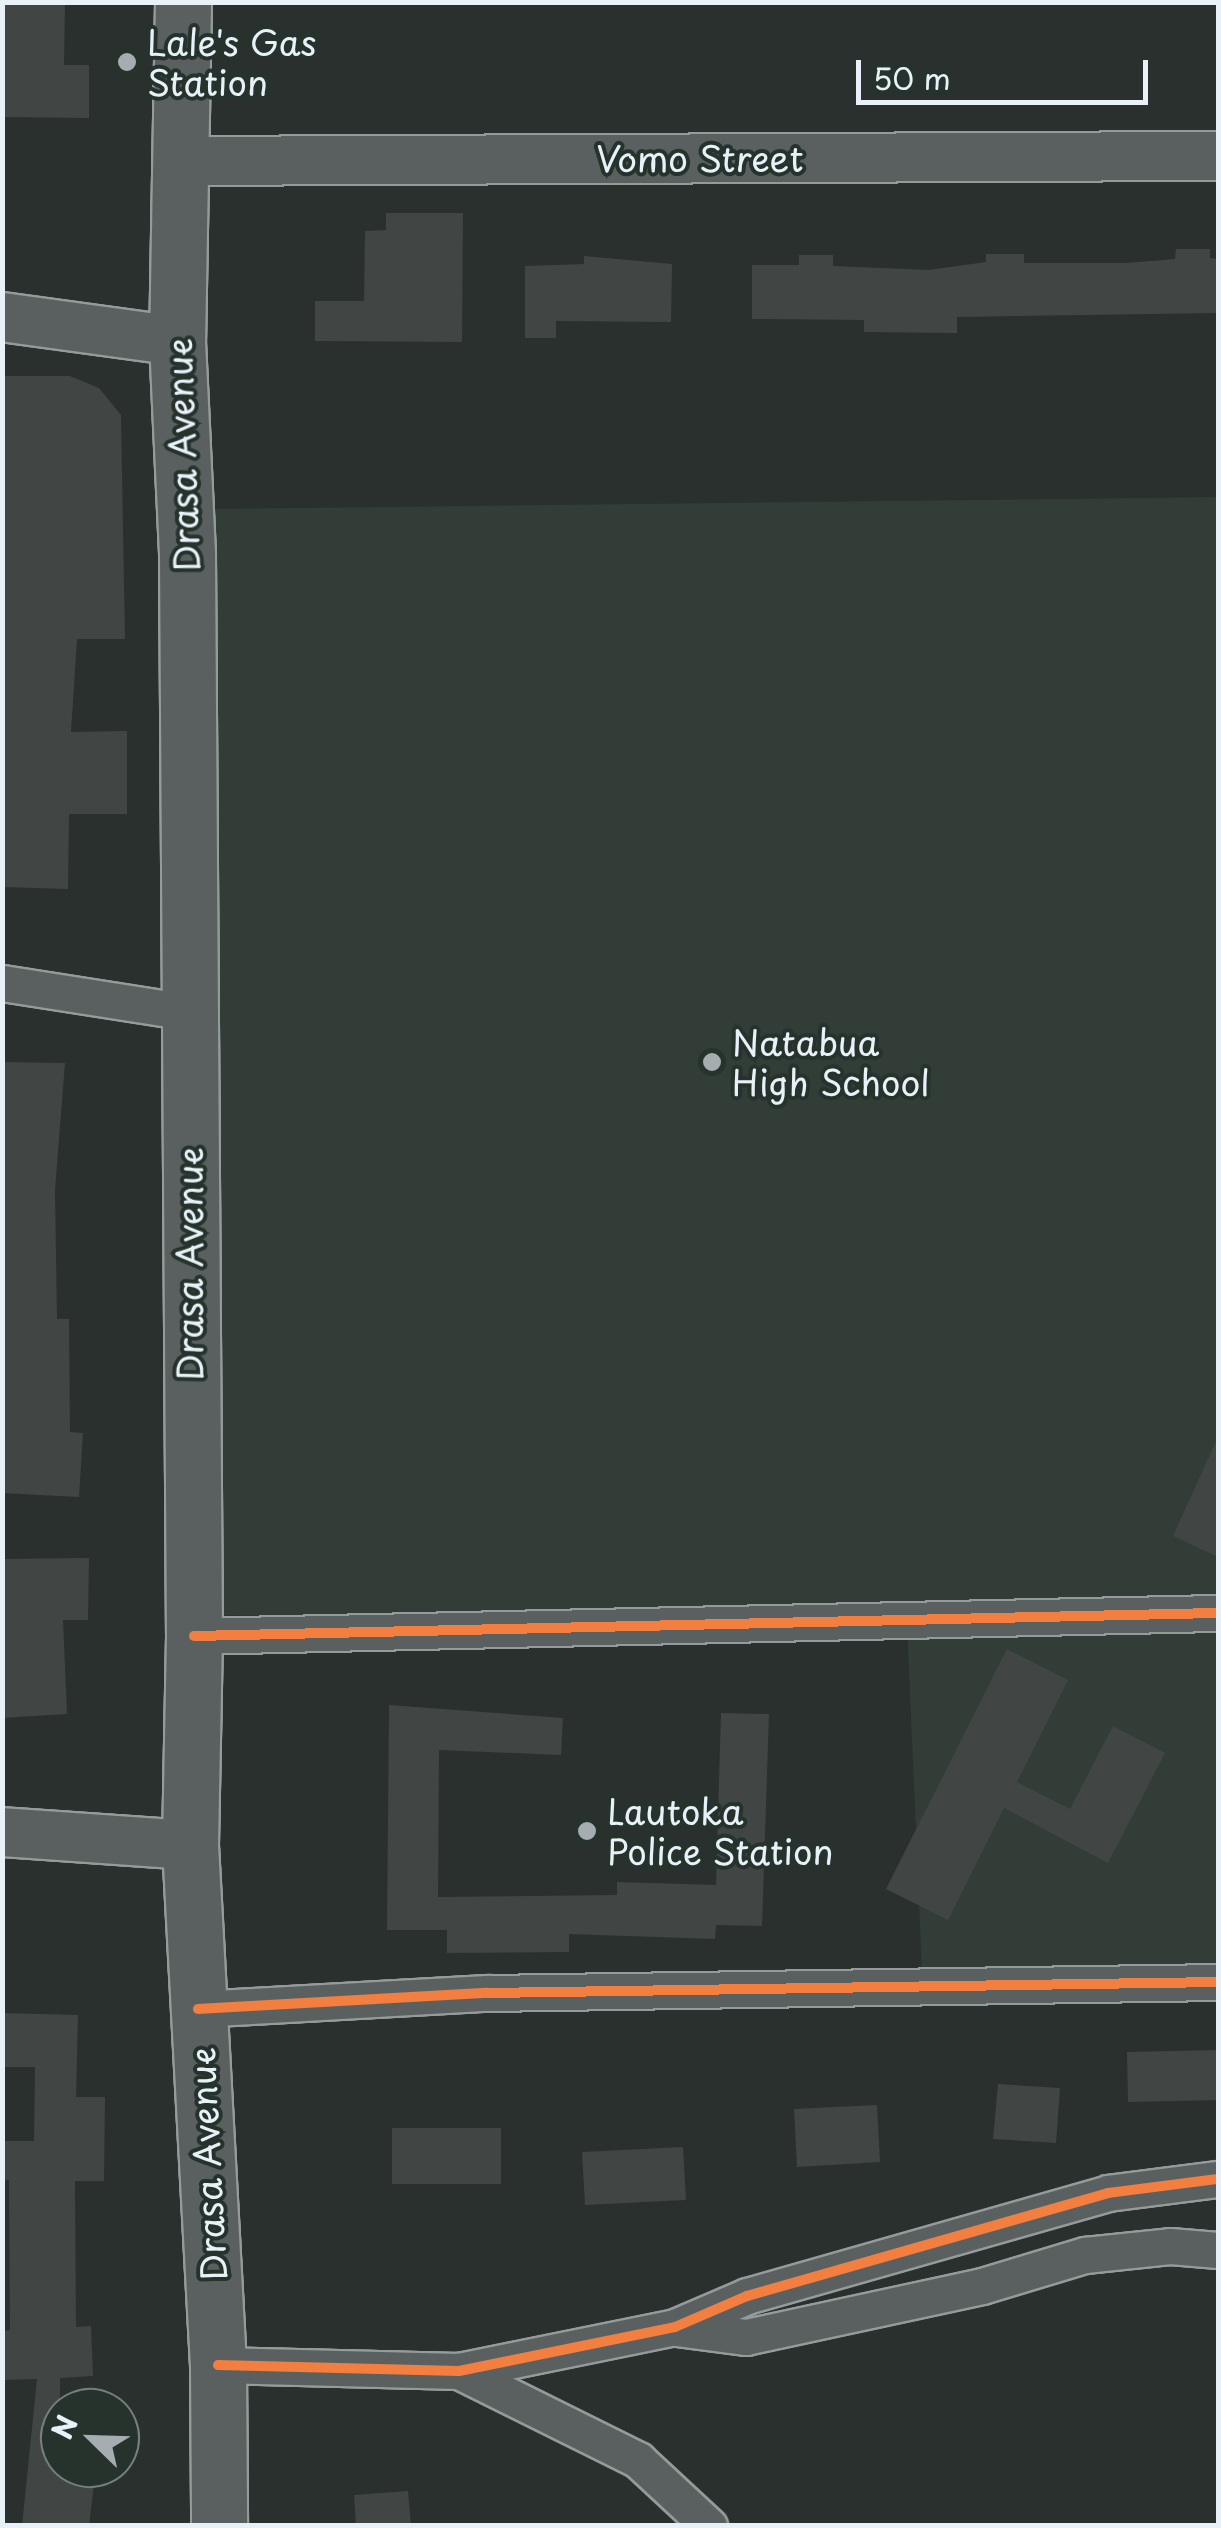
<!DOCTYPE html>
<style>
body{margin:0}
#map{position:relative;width:1221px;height:2528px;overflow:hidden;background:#29302d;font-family:"Playpen Sans",sans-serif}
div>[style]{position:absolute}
.built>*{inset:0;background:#323d38}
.building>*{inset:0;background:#414644}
.roads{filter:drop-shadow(2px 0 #959a9a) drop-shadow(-2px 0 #959a9a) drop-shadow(0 2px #959a9a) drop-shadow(0 -2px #959a9a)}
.street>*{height:35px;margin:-17.5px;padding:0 17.5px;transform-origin:17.5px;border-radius:17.5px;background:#5a6060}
.secondary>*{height:48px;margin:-24px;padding:0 24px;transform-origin:24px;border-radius:24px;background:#5a6060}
.highway>*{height:55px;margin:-27.5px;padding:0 27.5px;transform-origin:27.5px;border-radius:27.5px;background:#5a6060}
.cycleway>*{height:10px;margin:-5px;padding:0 5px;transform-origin:5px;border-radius:5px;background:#f27e40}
.dots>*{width:28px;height:28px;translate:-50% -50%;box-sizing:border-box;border:5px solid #26332d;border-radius:50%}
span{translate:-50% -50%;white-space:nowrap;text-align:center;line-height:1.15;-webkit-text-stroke:8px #26332d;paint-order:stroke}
.poi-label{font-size:35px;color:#e8f1f8}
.left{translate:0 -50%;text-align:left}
.street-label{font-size:35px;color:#e8f1f8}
.frame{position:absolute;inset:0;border:5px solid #e8f1f8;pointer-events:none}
.north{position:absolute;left:40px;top:2388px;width:100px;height:100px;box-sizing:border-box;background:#26332d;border:2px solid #747f7e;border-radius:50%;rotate:293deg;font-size:28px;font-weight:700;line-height:40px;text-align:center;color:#e8f1f8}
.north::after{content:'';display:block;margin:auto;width:35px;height:45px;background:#a5adb1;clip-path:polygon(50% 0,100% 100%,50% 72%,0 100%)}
.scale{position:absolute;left:856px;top:60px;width:292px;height:45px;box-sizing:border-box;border:5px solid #e8f1f8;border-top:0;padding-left:12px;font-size:30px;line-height:35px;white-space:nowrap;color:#e8f1f8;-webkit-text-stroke:8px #26332d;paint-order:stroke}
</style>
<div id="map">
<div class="built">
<div style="clip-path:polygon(1218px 497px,1218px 1972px,922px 1972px,907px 1624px,199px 1615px,211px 509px)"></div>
</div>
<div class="building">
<div style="clip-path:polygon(5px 2px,65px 2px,64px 65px,89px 65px,89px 118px,4px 117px)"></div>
<div style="clip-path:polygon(386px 213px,463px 213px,462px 342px,315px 341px,315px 301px,364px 301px,365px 231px,386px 230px)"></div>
<div style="clip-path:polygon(1176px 249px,1210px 249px,1210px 258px,1218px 259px,1218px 313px,957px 317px,957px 333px,864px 332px,864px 320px,752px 319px,752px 265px,799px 265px,799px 255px,833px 255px,833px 266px,929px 270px,986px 262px,986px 254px,1024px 254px,1024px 263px,1126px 263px,1175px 259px)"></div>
<div style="clip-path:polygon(584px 256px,672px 264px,671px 322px,556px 321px,556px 338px,525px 338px,525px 266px,584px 264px)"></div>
<div style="clip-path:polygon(5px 376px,70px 376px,99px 388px,121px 415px,125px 639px,77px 639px,71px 732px,127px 731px,127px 814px,69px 814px,68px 889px,2px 887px)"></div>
<div style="clip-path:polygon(2px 1062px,65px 1063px,55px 1190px,57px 1319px,69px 1319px,70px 1432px,83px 1433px,79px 1497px,2px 1493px)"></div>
<div style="clip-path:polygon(1218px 1437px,1218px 1557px,1173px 1536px)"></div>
<div style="clip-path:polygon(89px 1558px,88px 1620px,63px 1620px,67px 1714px,2px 1718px,4px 1559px)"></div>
<div style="clip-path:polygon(1007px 1649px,1068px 1680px,1017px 1782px,1070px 1809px,1113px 1726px,1165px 1753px,1108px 1863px,1004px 1808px,948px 1920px,886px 1889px)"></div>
<div style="clip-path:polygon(389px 1705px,563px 1718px,561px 1755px,439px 1750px,438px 1897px,617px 1895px,617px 1882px,716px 1885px,721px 1713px,769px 1714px,762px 1926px,716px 1925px,715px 1939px,569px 1934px,569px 1952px,447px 1953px,447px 1930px,387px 1930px)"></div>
<div style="clip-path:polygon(2px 2013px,78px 2015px,76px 2097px,105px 2097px,104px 2181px,75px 2181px,76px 2327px,91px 2326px,93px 2376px,60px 2378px,60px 2468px,96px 2468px,89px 2526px,22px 2526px,37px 2379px,2px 2380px,2px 2331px,10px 2330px,9px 2180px,2px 2180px,2px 2141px,34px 2141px,35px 2067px,2px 2067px)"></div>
<div style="clip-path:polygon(1218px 2050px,1218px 2100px,1128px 2102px,1127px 2052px)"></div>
<div style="clip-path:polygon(998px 2084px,1060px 2088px,1056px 2143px,993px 2139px)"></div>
<div style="clip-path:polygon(877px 2105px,880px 2162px,797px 2167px,794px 2109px)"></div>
<div style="clip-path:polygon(392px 2128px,501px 2128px,501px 2184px,392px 2184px)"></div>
<div style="clip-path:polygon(683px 2147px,686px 2200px,585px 2205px,582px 2152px)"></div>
<div style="clip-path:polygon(408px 2491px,411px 2526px,356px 2526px,354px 2495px)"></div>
</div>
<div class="roads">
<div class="street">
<div style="left:2px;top:983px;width:188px;rotate:8.9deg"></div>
<div style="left:194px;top:1636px;width:1024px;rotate:-1.29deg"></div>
<div style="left:198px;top:2009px;width:289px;rotate:-3.2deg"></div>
<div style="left:487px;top:1993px;width:731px;rotate:-0.86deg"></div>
<div style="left:676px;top:2328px;width:71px;rotate:7.3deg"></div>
<div style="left:746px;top:2337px;width:241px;rotate:-12.2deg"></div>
<div style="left:982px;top:2286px;width:108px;rotate:-16.8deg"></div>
<div style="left:1085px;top:2255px;width:85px;rotate:-6deg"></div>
<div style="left:1170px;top:2246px;width:48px;rotate:4.8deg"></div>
<div style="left:218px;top:2365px;width:241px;rotate:1.4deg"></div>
<div style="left:459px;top:2371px;width:220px;rotate:-11.5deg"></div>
<div style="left:675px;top:2327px;width:78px;rotate:-23.3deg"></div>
<div style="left:747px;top:2296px;width:375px;rotate:-15.9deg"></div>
<div style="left:1108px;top:2193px;width:111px;rotate:-7.3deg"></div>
<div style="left:459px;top:2371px;width:200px;rotate:26.4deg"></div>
<div style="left:638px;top:2460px;width:97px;rotate:42.9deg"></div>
</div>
<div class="secondary">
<div style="left:181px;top:161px;width:1037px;rotate:-0.28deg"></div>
<div style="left:2px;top:317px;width:177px;rotate:7.8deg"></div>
<div style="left:2px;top:1832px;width:188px;rotate:4deg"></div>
</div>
<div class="highway">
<div style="left:183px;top:2px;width:339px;rotate:91deg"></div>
<div style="left:177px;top:341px;width:214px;rotate:87.3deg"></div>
<div style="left:187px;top:555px;width:1081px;rotate:89.63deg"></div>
<div style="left:194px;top:1636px;width:209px;rotate:91.1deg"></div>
<div style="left:190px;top:1845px;width:521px;rotate:86.92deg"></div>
<div style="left:218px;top:2365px;width:161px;rotate:89.6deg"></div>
</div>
</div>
<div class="cycleway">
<div style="left:194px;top:1636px;width:1024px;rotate:-1.29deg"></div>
<div style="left:198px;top:2009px;width:289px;rotate:-3.2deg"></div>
<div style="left:487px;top:1993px;width:731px;rotate:-0.86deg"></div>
<div style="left:218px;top:2365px;width:241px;rotate:1.4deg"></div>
<div style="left:459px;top:2371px;width:220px;rotate:-11.5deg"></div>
<div style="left:675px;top:2327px;width:78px;rotate:-23.3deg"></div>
<div style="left:747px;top:2296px;width:375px;rotate:-15.9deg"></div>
<div style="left:1108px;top:2193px;width:111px;rotate:-7.3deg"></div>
</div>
<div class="dots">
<div style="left:127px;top:62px;background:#a5adb1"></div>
<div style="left:712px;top:1062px;background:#a5adb1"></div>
<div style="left:587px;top:1831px;background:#a5adb1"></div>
</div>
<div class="poi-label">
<span class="left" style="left:147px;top:62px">Lale's Gas<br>Station</span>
<span class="left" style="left:732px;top:1062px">Natabua<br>High School</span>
<span class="left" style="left:607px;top:1831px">Lautoka<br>Police Station</span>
</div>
<div class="street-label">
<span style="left:700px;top:158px">Vomo Street</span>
<span style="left:182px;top:455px;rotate:-92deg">Drasa Avenue</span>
<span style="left:189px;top:1264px;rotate:-90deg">Drasa Avenue</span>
<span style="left:207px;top:2164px;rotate:-93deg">Drasa Avenue</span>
</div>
<div class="frame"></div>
<div class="north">N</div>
<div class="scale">50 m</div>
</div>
